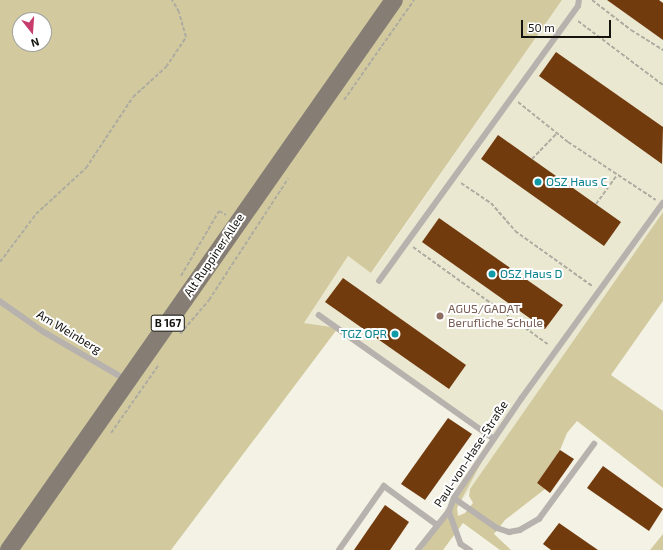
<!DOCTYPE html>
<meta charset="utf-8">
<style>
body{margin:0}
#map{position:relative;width:663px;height:550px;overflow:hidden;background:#f4f2e4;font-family:"Exo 2",sans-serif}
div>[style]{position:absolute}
.built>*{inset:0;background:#ebe8d2}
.green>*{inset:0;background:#d2ca9e}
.building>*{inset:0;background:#713b0e}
.path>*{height:2px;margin-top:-1px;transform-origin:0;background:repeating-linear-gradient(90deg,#aeaca1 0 4px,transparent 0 6px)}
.service>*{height:5.5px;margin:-2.75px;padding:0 2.75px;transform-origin:2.75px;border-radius:2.75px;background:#b7b2ae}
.primary>*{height:18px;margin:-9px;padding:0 9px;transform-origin:9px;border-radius:9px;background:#867d75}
.dots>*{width:11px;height:11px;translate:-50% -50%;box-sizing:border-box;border:2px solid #fff;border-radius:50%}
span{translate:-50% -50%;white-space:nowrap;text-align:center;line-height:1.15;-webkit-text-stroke:4px #fff;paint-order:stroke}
.shield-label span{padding:1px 3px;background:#fff;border:1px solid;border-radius:3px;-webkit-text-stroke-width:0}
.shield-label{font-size:11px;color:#14130e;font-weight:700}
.culture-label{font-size:12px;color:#0d838f}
.left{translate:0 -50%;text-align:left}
.right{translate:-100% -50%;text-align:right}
.street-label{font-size:12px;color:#14130e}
.education-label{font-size:12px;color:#785e54}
.north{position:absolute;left:12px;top:12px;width:40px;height:40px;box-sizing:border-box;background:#fff;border:1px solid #a1a19f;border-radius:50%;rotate:163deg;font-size:11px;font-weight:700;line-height:16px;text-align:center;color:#14130e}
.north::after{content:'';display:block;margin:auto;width:14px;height:18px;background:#c83b6d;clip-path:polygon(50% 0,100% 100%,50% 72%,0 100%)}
.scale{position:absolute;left:521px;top:20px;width:90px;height:18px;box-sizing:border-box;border:2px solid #14130e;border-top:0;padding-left:5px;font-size:12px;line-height:14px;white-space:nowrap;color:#14130e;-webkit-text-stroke:3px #fff;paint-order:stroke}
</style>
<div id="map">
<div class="built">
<div style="clip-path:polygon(562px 0,659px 0,663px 3px,663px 212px,457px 508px,494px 439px,338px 328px,304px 323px,348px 256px,372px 273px)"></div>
</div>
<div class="green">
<div style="clip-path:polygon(evenodd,0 0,562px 0,371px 273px,348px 256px,304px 323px,338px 328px,171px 550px,0 550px,0 0,20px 20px,44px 20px,44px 44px,20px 44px,20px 20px)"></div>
<div style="clip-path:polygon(663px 212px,663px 301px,611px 375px,663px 411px,663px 488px,577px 421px,567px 433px,560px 450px,537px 483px,545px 489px,505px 520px,494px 534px,511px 550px,500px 550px,463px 523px,443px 550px,422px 550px,494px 439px,457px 508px,458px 516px,465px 513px,473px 503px,469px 496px,470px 489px)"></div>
<div style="clip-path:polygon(663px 534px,663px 550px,650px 550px)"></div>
</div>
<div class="building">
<div style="clip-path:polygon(607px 0,659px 0,663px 3px,663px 40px)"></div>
<div style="clip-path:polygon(556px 52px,663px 127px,662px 164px,539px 76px)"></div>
<div style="clip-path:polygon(498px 135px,621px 222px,604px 246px,481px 159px)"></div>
<div style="clip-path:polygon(439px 218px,563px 305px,545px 329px,422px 242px)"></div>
<div style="clip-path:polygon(343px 278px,466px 365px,449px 389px,325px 302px)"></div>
<div style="clip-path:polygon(448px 418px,472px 434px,425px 500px,401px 484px)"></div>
<div style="clip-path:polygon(560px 450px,574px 459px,550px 493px,537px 483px)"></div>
<div style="clip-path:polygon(603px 466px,663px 509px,649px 531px,587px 488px)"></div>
<div style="clip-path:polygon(385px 505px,409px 522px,390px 550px,354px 550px)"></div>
<div style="clip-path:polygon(559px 523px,598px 550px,551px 550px,543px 544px)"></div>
</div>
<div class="path">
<div style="left:592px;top:0;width:49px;rotate:37.6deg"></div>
<div style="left:631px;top:30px;width:38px;rotate:32deg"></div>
<div style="left:578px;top:21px;width:106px;rotate:37deg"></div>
<div style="left:344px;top:100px;width:122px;rotate:-55deg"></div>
<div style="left:518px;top:102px;width:64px;rotate:38.7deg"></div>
<div style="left:568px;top:142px;width:105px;rotate:33.4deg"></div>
<div style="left:532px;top:159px;width:36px;rotate:-46deg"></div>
<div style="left:461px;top:183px;width:36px;rotate:34deg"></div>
<div style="left:491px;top:203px;width:37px;rotate:49deg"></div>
<div style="left:515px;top:231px;width:95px;rotate:35.5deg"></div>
<div style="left:596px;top:204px;width:34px;rotate:-54deg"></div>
<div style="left:413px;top:247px;width:168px;rotate:35.8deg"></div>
<div style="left:0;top:262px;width:60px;rotate:-53.1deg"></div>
<div style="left:36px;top:214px;width:68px;rotate:-42.6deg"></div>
<div style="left:86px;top:168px;width:85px;rotate:-56.5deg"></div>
<div style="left:133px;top:97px;width:45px;rotate:-42.3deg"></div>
<div style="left:166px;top:67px;width:36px;rotate:-56deg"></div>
<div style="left:186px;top:37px;width:26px;rotate:-106deg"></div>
<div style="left:179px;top:12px;width:14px;rotate:-120deg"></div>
<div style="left:181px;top:276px;width:75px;rotate:-59.7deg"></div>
<div style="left:219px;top:211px;width:8px;rotate:30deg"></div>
<div style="left:180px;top:334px;width:45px;rotate:-49.5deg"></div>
<div style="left:209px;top:300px;width:145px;rotate:-56.9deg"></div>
<div style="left:111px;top:433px;width:82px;rotate:-55deg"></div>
</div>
<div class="service">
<div style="left:379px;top:281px;width:339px;rotate:-54.1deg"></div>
<div style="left:578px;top:6px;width:6px;rotate:-81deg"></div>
<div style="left:0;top:301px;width:54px;rotate:35.2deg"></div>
<div style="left:44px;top:332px;width:94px;rotate:30.1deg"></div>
<div style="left:319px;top:315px;width:214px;rotate:35.3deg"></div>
<div style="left:454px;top:498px;width:52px;rotate:34.9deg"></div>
<div style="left:497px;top:528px;width:13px;rotate:18deg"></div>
<div style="left:509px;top:532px;width:11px;rotate:-10deg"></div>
<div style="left:520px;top:530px;width:22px;rotate:-30deg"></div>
<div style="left:539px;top:519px;width:93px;rotate:-53.7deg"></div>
<div style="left:449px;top:511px;width:35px;rotate:70deg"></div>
<div style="left:461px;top:544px;width:11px;rotate:34deg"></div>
<div style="left:339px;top:550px;width:78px;rotate:-54.9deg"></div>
<div style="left:384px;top:486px;width:64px;rotate:36.2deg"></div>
<div style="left:418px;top:550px;width:50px;rotate:-51.5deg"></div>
<div style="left:449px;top:511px;width:14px;rotate:-69deg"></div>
<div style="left:454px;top:498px;width:120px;rotate:-55.9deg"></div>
<div style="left:521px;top:399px;width:242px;rotate:-54.1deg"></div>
</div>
<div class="primary">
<div style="left:9px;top:550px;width:671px;rotate:-55.01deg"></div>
</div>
<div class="dots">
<div style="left:538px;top:182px;background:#0f9aa8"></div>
<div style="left:492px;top:274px;background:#0f9aa8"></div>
<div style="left:440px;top:316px;background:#8d6e63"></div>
<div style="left:395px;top:334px;background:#0f9aa8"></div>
</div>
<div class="shield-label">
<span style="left:168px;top:323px">B 167</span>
</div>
<div class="culture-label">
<span class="left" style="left:546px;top:182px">OSZ Haus C</span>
<span class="left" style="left:500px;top:274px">OSZ Haus D</span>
<span class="right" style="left:387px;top:334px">TGZ OPR</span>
</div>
<div class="street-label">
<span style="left:214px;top:255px;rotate:-56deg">Alt Ruppiner Allee</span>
<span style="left:69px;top:332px;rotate:31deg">Am Weinberg</span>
<span style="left:471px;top:454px;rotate:-57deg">Paul-von-Hase-Straße</span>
</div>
<div class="education-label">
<span class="left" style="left:448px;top:316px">AGUS/GADAT<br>Berufliche Schule</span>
</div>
<div class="north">N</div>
<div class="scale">50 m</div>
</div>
